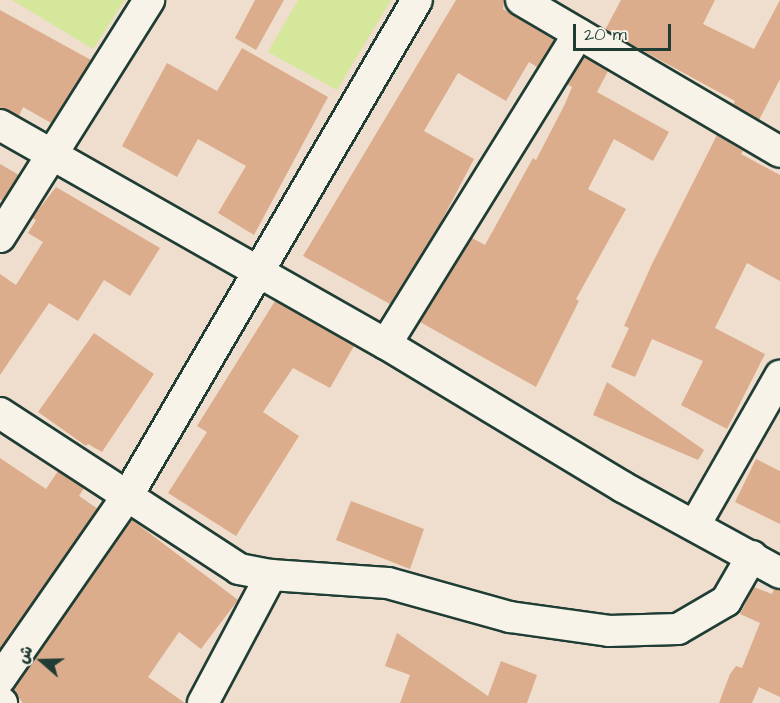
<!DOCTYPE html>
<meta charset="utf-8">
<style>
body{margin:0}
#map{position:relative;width:780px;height:703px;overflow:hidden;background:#efdecd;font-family:"Architects Daughter","Playpen Sans Arabic",sans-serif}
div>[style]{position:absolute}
.green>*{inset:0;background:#d4e79b}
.building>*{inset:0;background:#dcad8d}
.roads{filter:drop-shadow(2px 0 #1f3d34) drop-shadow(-2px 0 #1f3d34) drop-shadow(0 2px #1f3d34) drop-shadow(0 -2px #1f3d34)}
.street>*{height:30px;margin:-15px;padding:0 15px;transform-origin:15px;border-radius:15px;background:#f7f3e8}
span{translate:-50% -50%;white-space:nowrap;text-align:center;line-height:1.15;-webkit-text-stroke:6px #f7f3e8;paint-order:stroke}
.north{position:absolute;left:12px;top:631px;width:60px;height:60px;-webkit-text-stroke:4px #f7f3e8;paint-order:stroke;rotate:290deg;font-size:16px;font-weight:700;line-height:24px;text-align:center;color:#1f3d34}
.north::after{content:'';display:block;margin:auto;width:21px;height:27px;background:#1f3d34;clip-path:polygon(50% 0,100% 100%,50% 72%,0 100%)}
.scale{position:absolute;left:573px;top:24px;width:98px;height:27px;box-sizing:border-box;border:3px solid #1f3d34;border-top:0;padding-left:8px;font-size:18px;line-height:21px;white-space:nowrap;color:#1f3d34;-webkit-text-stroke:4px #f7f3e8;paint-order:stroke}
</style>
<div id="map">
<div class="green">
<div style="clip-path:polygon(12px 0,125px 0,93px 49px)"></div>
<div style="clip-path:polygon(298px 0,391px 0,337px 90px,268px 52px)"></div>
</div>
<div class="building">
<div style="clip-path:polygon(255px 0,284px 0,256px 50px,235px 38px)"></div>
<div style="clip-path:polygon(456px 0,504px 0,503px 9px,554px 40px,537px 67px,529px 62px,506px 101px,458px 73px,424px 131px,474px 159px,441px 222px,390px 304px,303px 256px)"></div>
<div style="clip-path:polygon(621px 0,715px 0,703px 24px,754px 49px,780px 0,780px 79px,759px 120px,733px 105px,735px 101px,605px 30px)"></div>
<div style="clip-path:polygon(0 10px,91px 60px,51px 123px,23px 107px,19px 116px,0 108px)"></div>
<div style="clip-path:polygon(242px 48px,328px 97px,254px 235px,218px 213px,246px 166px,198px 139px,177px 177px,122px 146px,167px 63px,217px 91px)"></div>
<div style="clip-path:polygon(584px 57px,608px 71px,597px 92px,669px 132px,653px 161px,614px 139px,588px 189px,626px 209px,576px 299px,579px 301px,536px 387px,420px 322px,472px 238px,485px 245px,533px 158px,536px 160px,565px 104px,572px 87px,567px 84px)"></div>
<div style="clip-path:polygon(717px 135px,743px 151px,741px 154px,780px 175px,780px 281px,747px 263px,715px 328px,765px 354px,727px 429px,681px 405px,703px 361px,652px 339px,635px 377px,611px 367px,629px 328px,624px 326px,652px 264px)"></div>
<div style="clip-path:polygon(0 164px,19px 175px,3px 201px,0 199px)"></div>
<div style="clip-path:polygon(56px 187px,160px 248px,130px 296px,104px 280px,78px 321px,49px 303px,0 375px,0 274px,16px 285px,43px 242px,28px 233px,36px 220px,32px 218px)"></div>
<div style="clip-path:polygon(275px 301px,354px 346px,330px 388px,293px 368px,263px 412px,299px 436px,236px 536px,168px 493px,207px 432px,197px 426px)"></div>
<div style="clip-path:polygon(94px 333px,154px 374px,102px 452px,88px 444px,86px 446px,38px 412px)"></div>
<div style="clip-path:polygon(607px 382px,704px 450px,698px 460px,593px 415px)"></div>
<div style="clip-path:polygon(0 458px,46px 489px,58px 471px,84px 488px,79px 496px,98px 509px,0 649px)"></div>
<div style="clip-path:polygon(756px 459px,780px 471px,780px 524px,735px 502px)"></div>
<div style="clip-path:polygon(351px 501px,424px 529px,410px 569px,336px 540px)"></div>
<div style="clip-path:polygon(132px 520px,238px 600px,201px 649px,179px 632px,148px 677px,185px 703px,23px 703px,13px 690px)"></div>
<div style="clip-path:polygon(754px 587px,772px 594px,774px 589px,780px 590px,780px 697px,759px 687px,752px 703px,719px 703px,730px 674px,736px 666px,742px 668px,760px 623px,740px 614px)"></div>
<div style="clip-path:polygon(397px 633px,488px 696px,501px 661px,537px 675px,527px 703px,400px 703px,410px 675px,385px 666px)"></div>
</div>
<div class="roads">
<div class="street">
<div style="left:521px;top:0;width:300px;rotate:30.4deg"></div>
<div style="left:0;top:125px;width:444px;rotate:29.6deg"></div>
<div style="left:386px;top:344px;width:277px;rotate:31.1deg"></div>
<div style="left:623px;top:487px;width:179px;rotate:28.7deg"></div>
<div style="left:0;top:237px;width:280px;rotate:-57.8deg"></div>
<div style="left:386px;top:344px;width:365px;rotate:-58.2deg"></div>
<div style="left:0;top:413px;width:285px;rotate:33.1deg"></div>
<div style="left:239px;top:569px;width:33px;rotate:11deg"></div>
<div style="left:271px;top:575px;width:117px;rotate:3.9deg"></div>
<div style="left:388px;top:583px;width:127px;rotate:15.6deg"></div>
<div style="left:510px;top:617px;width:100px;rotate:8deg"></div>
<div style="left:609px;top:631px;width:69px;rotate:-1.7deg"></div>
<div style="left:678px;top:629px;width:56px;rotate:-30.3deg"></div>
<div style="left:726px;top:601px;width:52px;rotate:-60deg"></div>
<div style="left:695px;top:525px;width:172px;rotate:-60.3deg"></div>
<div style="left:0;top:679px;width:224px;rotate:-55.2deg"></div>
<div style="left:128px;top:495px;width:573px;rotate:-59.72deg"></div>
<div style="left:0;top:701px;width:3px;rotate:45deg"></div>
<div style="left:203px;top:703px;width:145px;rotate:-62deg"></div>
</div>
</div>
<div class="north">ش</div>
<div class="scale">20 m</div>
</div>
